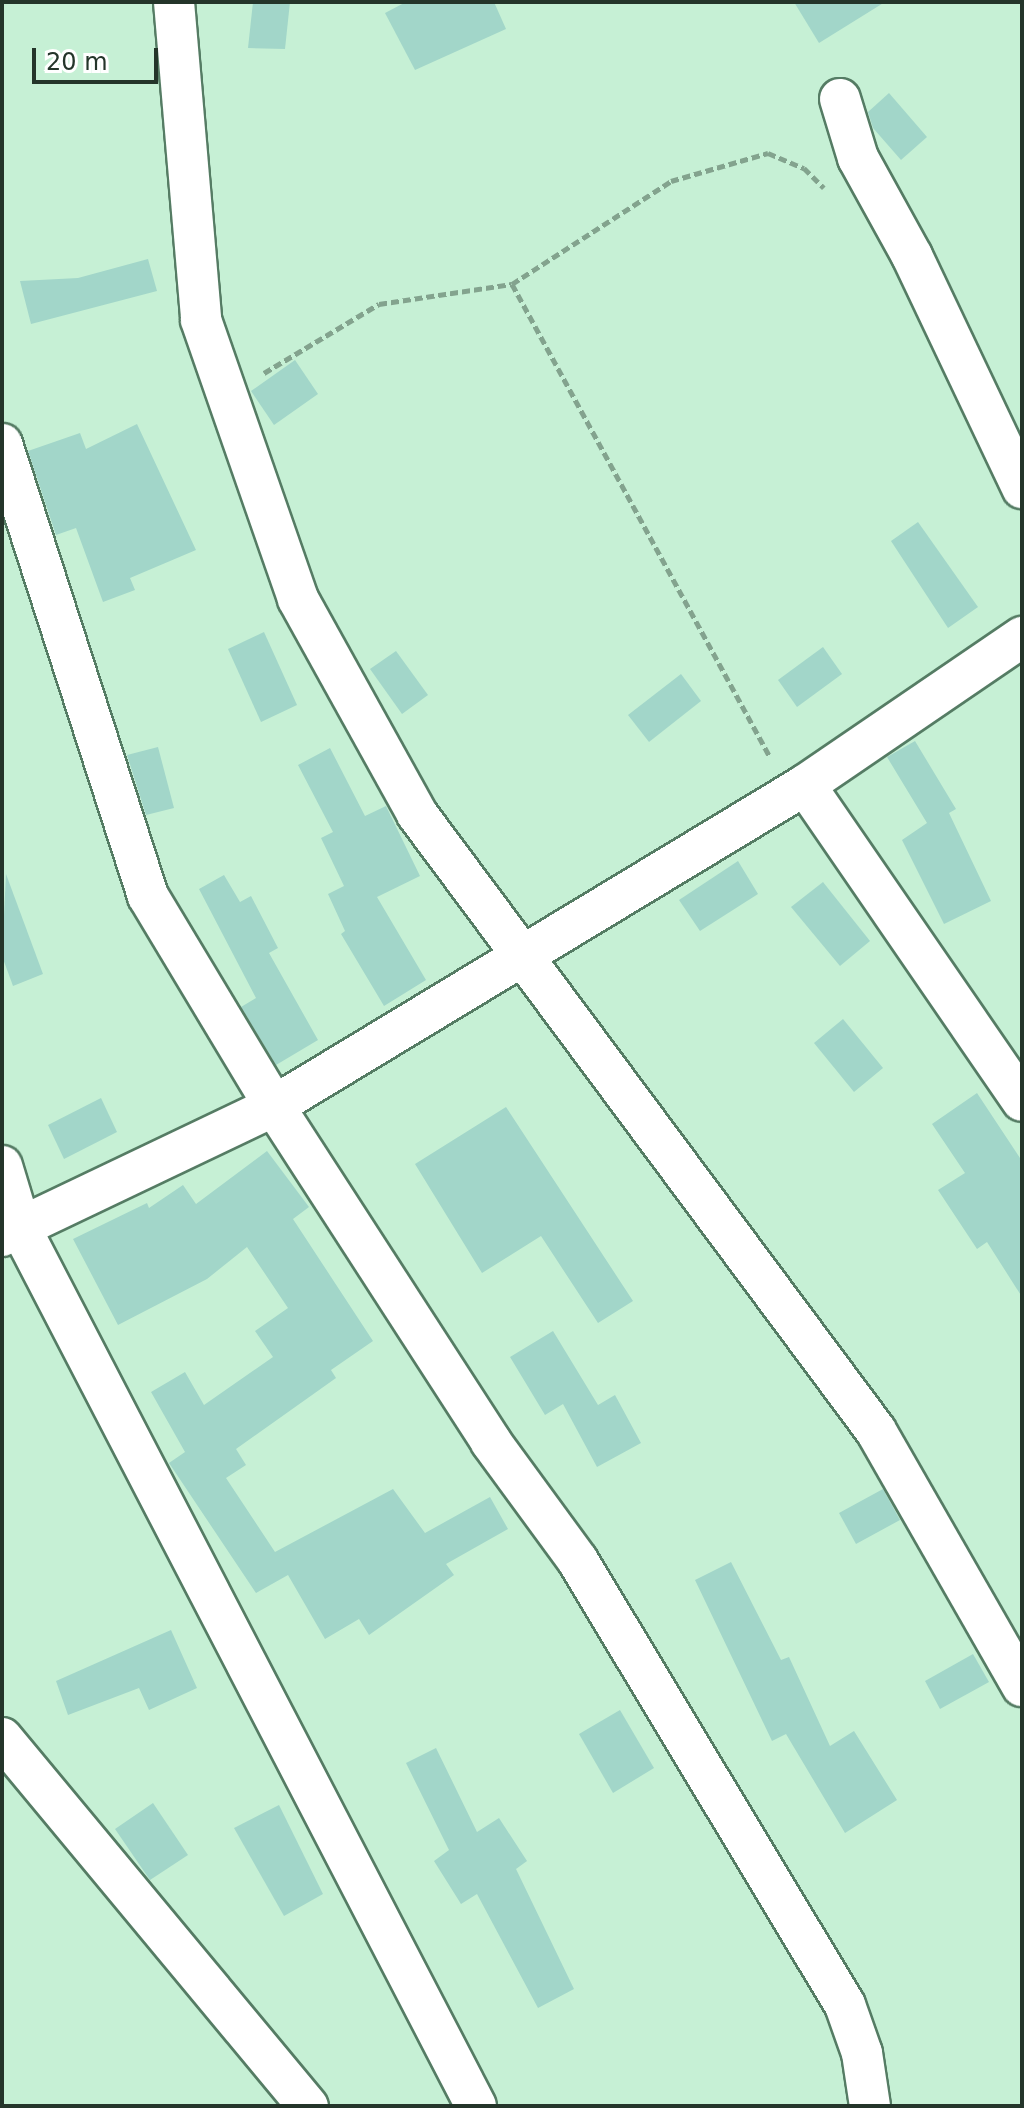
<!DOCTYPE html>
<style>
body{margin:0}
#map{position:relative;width:1024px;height:2108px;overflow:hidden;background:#c6f0d5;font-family:"DejaVu Sans",sans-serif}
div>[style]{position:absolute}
.building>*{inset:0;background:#a2d6c9}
.path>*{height:5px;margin-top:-2.5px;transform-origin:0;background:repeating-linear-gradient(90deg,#83a38e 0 8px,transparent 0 12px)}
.roads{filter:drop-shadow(2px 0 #557c64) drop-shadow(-2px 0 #557c64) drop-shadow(0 2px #557c64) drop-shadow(0 -2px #557c64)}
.minor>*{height:40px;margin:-20px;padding:0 20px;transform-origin:20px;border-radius:20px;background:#fff}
span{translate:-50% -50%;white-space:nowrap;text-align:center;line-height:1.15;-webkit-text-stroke:6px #fff;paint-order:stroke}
.frame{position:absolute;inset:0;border:4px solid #24352a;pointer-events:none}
.scale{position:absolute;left:32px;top:48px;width:126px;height:36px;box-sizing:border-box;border:4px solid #24352a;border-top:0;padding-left:10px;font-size:24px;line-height:28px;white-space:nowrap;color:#24352a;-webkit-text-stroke:6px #fff;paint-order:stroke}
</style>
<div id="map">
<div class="building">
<div style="clip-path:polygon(253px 2px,290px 2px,285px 49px,248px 48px)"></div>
<div style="clip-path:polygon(406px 2px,494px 2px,506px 29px,415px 70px,385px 13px)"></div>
<div style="clip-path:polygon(794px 2px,885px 2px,819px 43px)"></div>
<div style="clip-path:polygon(889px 93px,927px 137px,901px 160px,873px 128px,868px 112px)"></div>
<div style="clip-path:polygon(148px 259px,157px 291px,31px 324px,20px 281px,78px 278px)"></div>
<div style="clip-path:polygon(295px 360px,318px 394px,274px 425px,251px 391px)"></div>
<div style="clip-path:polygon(137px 424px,196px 550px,130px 578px,135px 590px,103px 602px,76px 528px,56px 535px,28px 451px,80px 433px,86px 449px)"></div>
<div style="clip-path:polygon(918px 522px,978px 607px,948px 628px,891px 541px)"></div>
<div style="clip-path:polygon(264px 632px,297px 705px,261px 722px,228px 649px)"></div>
<div style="clip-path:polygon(823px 647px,842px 674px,797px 707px,778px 680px)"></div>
<div style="clip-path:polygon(396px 651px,428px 695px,402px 714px,370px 669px)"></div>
<div style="clip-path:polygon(681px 674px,701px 701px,649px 742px,628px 715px)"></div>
<div style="clip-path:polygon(915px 741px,956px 809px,949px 813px,991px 901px,944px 924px,902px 840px,927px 823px,887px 757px)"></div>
<div style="clip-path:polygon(158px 747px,174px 808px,146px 815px,127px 755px)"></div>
<div style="clip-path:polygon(330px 748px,365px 816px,386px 806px,420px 876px,377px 897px,426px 980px,384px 1006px,341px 934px,345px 931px,328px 894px,344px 886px,321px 838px,333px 832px,298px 765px)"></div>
<div style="clip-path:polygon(738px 861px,758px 894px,700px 931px,679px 900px)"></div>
<div style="clip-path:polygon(6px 874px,43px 974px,13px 986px,2px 956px)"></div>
<div style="clip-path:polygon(224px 875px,240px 902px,251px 896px,278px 948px,269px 953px,318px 1040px,276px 1065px,241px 1007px,256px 998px,199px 889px)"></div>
<div style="clip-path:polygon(823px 882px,870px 941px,840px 966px,791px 907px)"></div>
<div style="clip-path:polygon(843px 1019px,883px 1068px,854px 1092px,814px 1043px)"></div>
<div style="clip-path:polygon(977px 1093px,1022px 1161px,1022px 1297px,987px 1242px,977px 1249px,938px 1190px,965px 1173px,932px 1124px)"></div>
<div style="clip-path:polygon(101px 1098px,117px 1132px,64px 1159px,48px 1125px)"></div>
<div style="clip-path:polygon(506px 1107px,633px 1301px,598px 1323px,541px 1236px,482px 1273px,415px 1164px)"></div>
<div style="clip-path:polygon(267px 1151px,309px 1207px,293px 1219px,373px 1341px,331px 1370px,336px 1378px,236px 1449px,246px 1465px,226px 1478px,275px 1552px,393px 1489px,425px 1533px,490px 1497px,508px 1529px,446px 1564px,454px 1575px,369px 1635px,359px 1619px,325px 1639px,288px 1575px,256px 1593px,169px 1463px,185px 1452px,151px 1392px,185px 1372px,204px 1405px,273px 1357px,255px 1331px,288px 1308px,247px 1247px,207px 1279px,118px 1325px,73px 1239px,147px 1203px,149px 1208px,183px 1185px,196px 1204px)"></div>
<div style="clip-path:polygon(553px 1331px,598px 1405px,615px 1395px,641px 1443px,597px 1467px,563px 1404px,545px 1415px,510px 1357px)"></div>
<div style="clip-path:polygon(883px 1489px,900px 1520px,856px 1544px,839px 1513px)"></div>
<div style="clip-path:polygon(731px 1562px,781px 1660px,789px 1657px,830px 1746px,854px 1731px,897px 1800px,845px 1833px,786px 1734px,772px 1741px,695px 1580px)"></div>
<div style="clip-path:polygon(171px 1630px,197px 1688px,149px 1710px,139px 1688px,68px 1715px,56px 1681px)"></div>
<div style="clip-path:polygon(973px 1654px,989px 1682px,940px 1709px,925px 1681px)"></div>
<div style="clip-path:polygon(620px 1710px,654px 1768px,613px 1793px,579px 1734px)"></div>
<div style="clip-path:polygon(436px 1748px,477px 1832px,499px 1818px,527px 1861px,516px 1869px,574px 1989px,538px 2008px,477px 1894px,461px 1904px,434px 1861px,449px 1850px,406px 1763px)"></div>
<div style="clip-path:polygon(153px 1803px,188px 1855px,150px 1880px,115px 1829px)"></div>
<div style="clip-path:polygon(279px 1805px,323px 1894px,284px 1916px,234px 1828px)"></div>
</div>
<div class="path">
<div style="left:512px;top:284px;width:539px;rotate:61.39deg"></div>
<div style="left:264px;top:373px;width:134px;rotate:-31deg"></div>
<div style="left:379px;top:304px;width:134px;rotate:-8.6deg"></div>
<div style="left:512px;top:284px;width:189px;rotate:-32.9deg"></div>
<div style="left:671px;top:181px;width:101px;rotate:-16.1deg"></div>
<div style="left:768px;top:153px;width:39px;rotate:23deg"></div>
<div style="left:804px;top:168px;width:28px;rotate:45deg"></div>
</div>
<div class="roads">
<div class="minor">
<div style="left:174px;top:2px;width:319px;rotate:85.1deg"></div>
<div style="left:201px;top:320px;width:295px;rotate:70.8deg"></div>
<div style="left:298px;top:599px;width:246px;rotate:61deg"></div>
<div style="left:417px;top:814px;width:769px;rotate:53.35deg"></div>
<div style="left:876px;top:1431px;width:294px;rotate:60.2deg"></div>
<div style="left:840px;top:99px;width:62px;rotate:73deg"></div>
<div style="left:858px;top:158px;width:112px;rotate:61.1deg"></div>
<div style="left:912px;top:256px;width:257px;rotate:64.6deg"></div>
<div style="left:2px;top:444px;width:475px;rotate:72.1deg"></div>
<div style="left:148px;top:896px;width:245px;rotate:59deg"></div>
<div style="left:274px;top:1106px;width:400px;rotate:57.1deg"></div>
<div style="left:491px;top:1442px;width:147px;rotate:53.8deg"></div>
<div style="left:578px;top:1561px;width:518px;rotate:58.98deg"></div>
<div style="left:845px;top:2005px;width:51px;rotate:70.5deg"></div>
<div style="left:862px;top:2053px;width:54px;rotate:81.4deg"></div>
<div style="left:805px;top:785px;width:383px;rotate:55.5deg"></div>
<div style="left:2px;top:1166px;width:66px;rotate:73.2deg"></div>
<div style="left:21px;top:1229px;width:988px;rotate:62.58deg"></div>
<div style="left:2px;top:1236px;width:301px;rotate:-25.5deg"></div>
<div style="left:274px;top:1106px;width:620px;rotate:-31.15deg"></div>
<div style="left:805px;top:785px;width:263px;rotate:-34.3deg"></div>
<div style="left:2px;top:1738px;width:479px;rotate:50.3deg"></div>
</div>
</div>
<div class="frame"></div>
<div class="scale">20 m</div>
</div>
